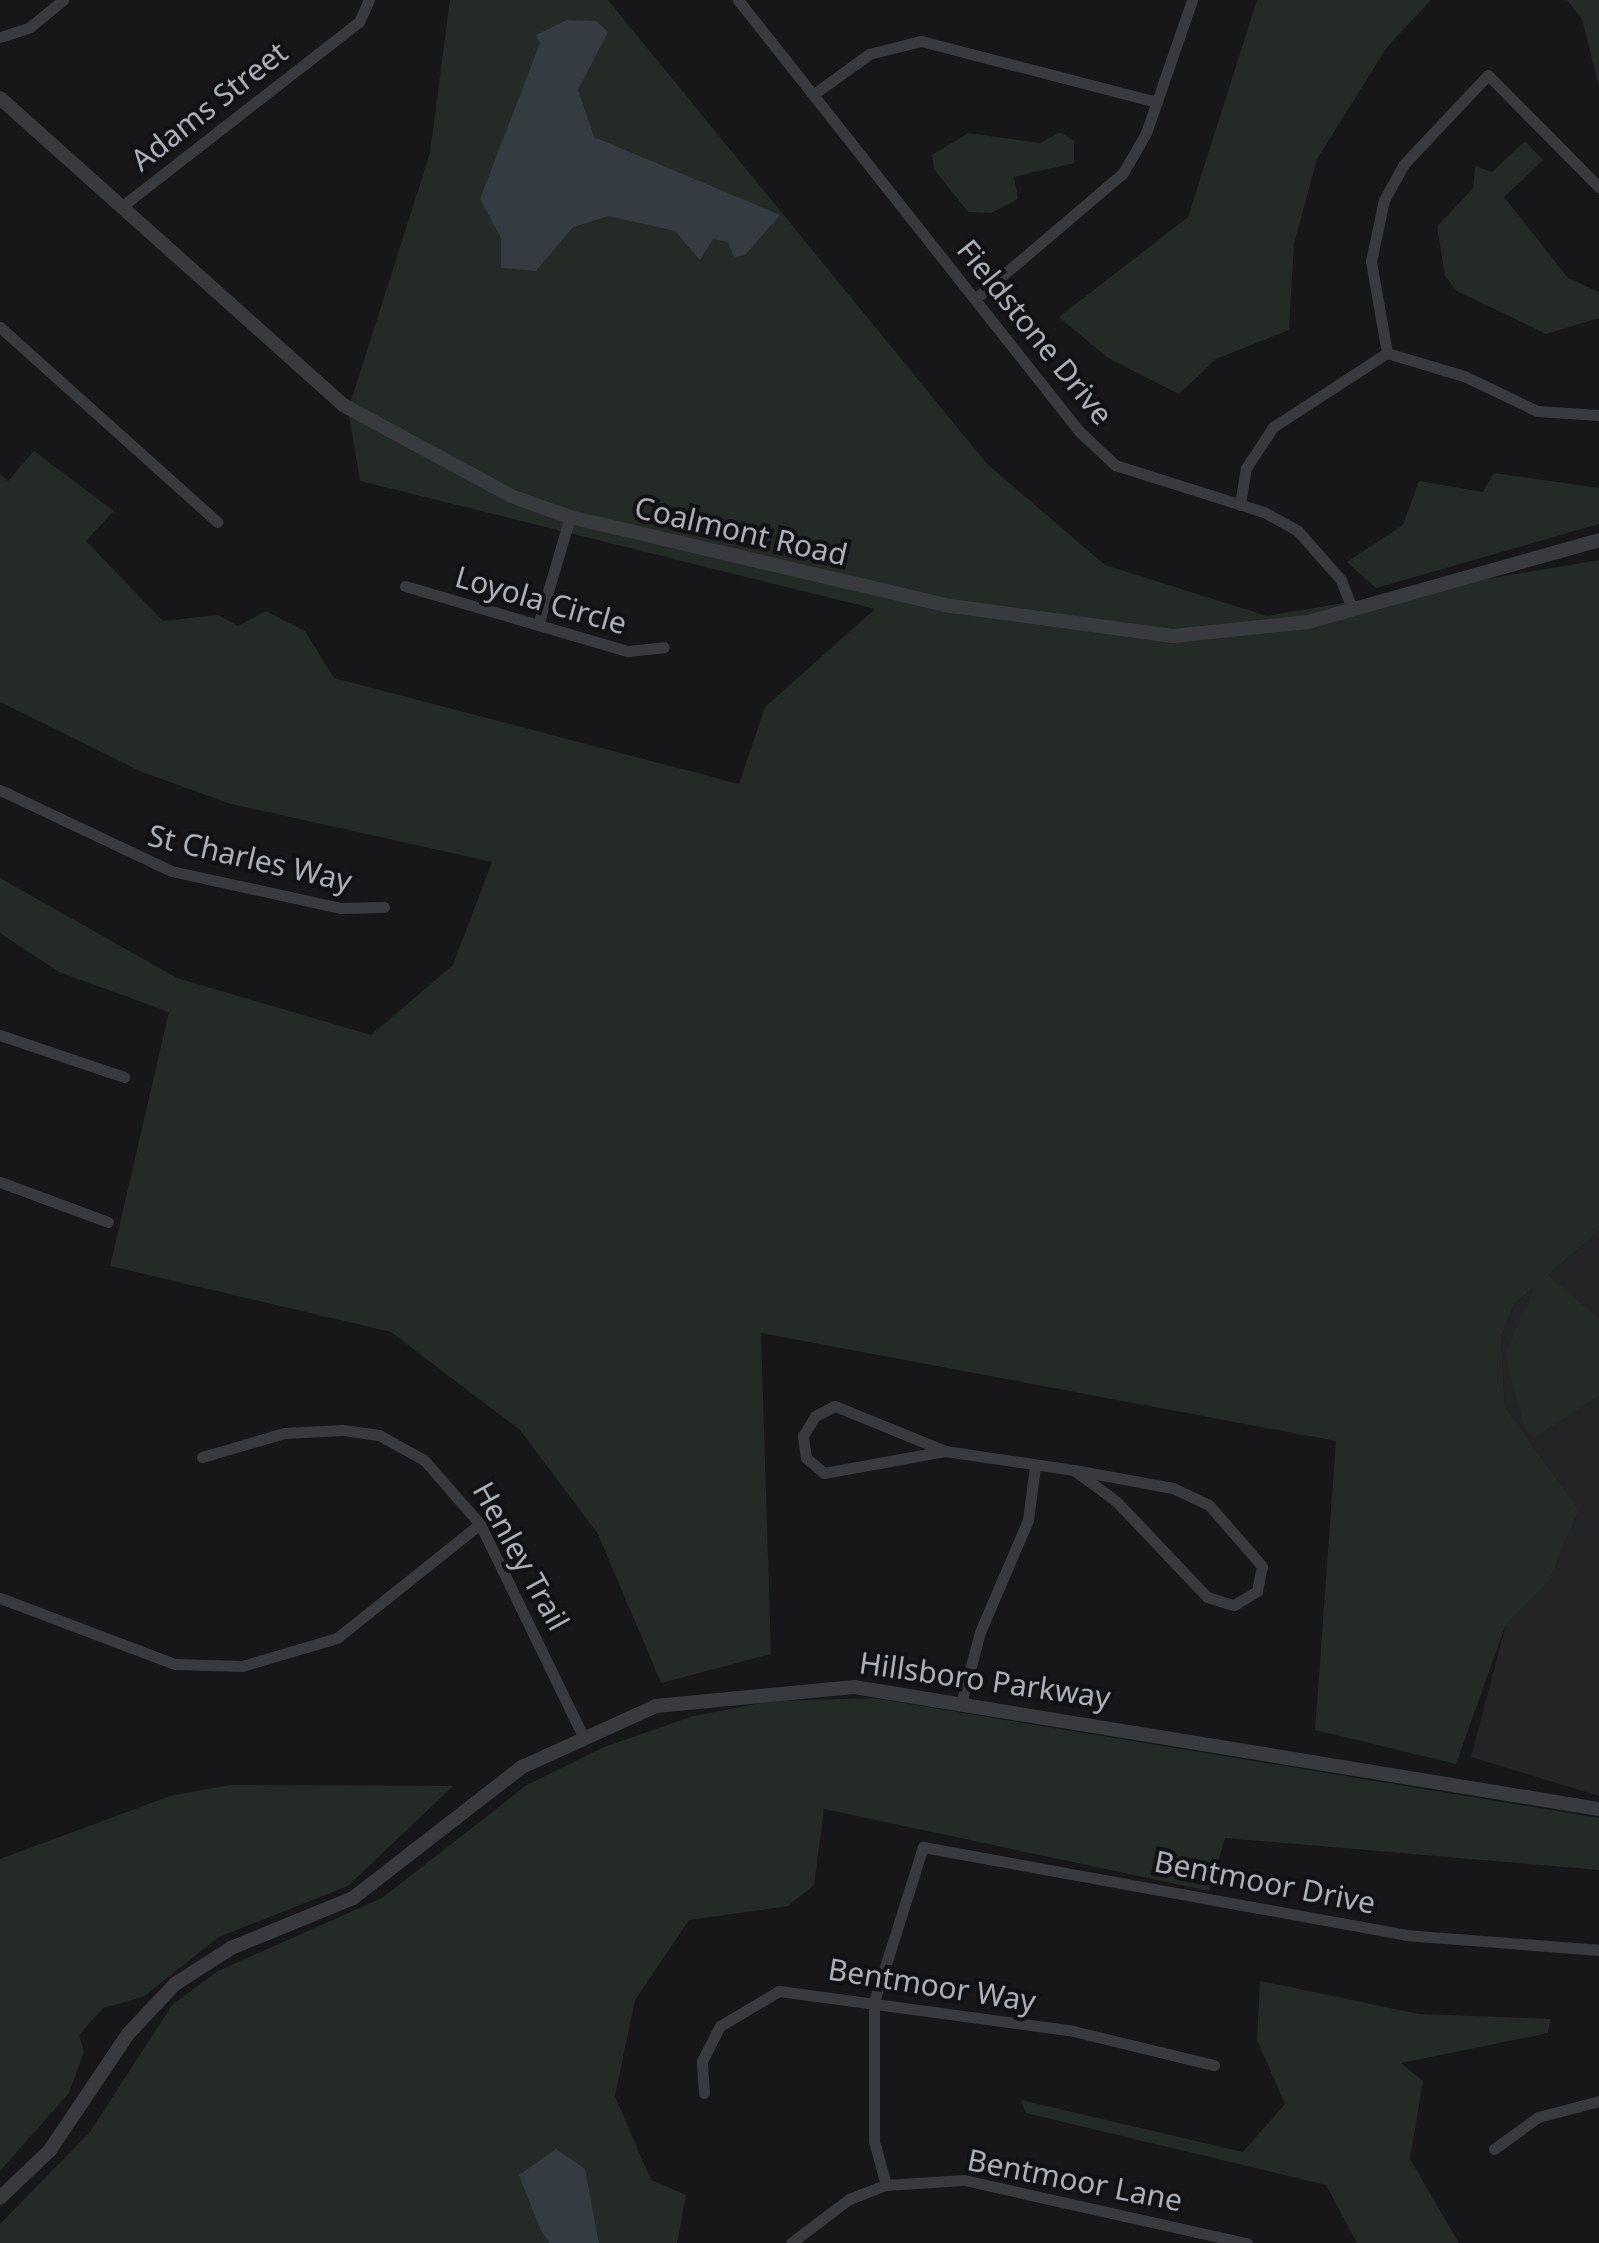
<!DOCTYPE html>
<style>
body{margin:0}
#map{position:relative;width:1599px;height:2243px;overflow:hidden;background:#171719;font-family:"Noto Sans",sans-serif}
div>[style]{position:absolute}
.built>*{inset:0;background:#242426}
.green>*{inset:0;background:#242a25}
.water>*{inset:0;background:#343c42}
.minor>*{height:11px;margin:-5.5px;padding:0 5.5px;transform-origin:5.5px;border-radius:5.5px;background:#393a3e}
.tertiary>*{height:14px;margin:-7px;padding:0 7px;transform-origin:7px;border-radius:7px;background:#393a3e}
span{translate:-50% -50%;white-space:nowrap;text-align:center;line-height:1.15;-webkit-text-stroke:8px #121214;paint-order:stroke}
.street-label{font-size:30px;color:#abafb7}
</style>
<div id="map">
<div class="built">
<div style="clip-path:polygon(1599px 1231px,1599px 1796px,1471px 1757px,1506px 1624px,1549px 1581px,1579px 1510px,1505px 1409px,1501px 1337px,1514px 1304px)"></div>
</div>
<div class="green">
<div style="clip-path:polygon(450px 0,608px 0,987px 464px,1105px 565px,1267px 616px,1599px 560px,1599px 1231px,1548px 1275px,1599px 1319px,1599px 1395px,1534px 1438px,1524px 1427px,1505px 1355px,1534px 1287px,1514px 1304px,1501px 1337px,1505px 1408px,1579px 1510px,1549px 1581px,1506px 1624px,1456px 1764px,1315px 1730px,1336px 1441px,761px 1333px,771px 1654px,661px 1683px,598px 1534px,520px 1430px,391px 1332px,110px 1266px,169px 1012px,59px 972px,0 933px,0 878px,177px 978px,371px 1035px,453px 965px,492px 862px,231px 804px,142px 772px,0 702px,0 474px,8px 481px,34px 451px,114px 511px,86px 541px,163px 621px,218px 615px,238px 626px,266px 611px,305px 631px,334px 678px,739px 784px,765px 707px,875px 609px,360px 481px,348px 410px,430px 153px)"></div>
<div style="clip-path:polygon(1257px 0,1431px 0,1387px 47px,1317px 159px,1294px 244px,1289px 330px,1216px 359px,1179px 394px,1108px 358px,1059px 317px,1188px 217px)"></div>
<div style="clip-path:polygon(1567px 0,1599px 0,1599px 87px,1582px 19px)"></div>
<div style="clip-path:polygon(1060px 132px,1074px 141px,1074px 163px,1014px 177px,1018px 199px,991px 213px,968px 212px,934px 169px,932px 155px,968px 133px,1040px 143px)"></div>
<div style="clip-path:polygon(1525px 141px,1543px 160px,1504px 197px,1568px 278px,1599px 292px,1599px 318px,1546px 334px,1457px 291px,1445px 276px,1437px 227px,1473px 188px,1475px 166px,1492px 172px)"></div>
<div style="clip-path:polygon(1494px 473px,1599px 488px,1599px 524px,1376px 588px,1347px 562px,1403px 525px,1419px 481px,1483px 492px)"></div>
<div style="clip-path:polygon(873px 1698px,1599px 1818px,1599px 1870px,1225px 1838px,1209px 1891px,824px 1809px,814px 1885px,788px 1906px,689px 1920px,635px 2000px,615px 2096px,651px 2180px,686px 2195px,677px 2243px,0 2243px,0 2224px,90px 2132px,172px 2005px,218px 1971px,382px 1898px,527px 1785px,604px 1747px,693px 1716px,772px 1701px)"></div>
<div style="clip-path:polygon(230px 1785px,453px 1786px,348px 1886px,219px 1937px,143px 1997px,103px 2008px,79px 2035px,84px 2052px,69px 2093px,0 2171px,0 1859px,170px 1796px)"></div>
<div style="clip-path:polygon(1260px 1981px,1419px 2014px,1550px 2019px,1548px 2033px,1401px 2063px,1423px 2081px,1410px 2159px,1459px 2243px,1357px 2243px,1326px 2185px,1026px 2113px,1021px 2100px,1243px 2152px,1285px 2104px,1257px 2040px)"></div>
</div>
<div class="water">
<div style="clip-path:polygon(567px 20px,596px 21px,608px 32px,578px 90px,594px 137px,780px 215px,745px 255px,734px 257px,728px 242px,713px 239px,700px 260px,675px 231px,609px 216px,573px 227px,536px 271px,501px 268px,501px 238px,480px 199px,540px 43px,536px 35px)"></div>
<div style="clip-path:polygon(556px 2149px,585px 2169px,599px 2243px,550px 2243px,541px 2231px,519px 2175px)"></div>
</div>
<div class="minor">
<div style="left:738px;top:0;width:550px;rotate:51.65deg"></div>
<div style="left:1079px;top:431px;width:50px;rotate:43.4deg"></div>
<div style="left:1115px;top:465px;width:156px;rotate:17.5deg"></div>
<div style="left:1264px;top:512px;width:39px;rotate:29deg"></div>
<div style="left:1298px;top:531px;width:65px;rotate:48.7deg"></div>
<div style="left:1341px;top:580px;width:30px;rotate:69deg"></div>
<div style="left:0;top:37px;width:32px;rotate:-18deg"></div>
<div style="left:30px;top:27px;width:43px;rotate:-39.3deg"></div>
<div style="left:814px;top:94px;width:68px;rotate:-36deg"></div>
<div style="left:869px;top:54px;width:54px;rotate:-14deg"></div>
<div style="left:921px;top:41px;width:244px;rotate:14.5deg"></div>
<div style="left:121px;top:207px;width:301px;rotate:-37.9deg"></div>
<div style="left:359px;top:22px;width:24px;rotate:-66deg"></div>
<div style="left:975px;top:299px;width:194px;rotate:-40.4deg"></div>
<div style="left:1123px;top:173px;width:46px;rotate:-60.1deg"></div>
<div style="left:1146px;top:133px;width:141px;rotate:-70.9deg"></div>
<div style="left:0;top:327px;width:292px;rotate:41.9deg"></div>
<div style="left:1387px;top:353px;width:93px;rotate:-99.9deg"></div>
<div style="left:1371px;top:261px;width:62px;rotate:-78deg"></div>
<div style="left:1384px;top:200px;width:41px;rotate:-60.9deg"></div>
<div style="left:1404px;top:164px;width:122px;rotate:-46.7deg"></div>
<div style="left:1488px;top:75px;width:158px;rotate:45.3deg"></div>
<div style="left:1240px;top:505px;width:37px;rotate:-81deg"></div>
<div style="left:1246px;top:468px;width:49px;rotate:-56.6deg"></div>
<div style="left:1273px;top:427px;width:136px;rotate:-33deg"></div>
<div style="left:1387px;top:353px;width:80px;rotate:16.6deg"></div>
<div style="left:1464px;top:376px;width:81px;rotate:25.6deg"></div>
<div style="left:1537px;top:411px;width:62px;rotate:3.7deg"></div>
<div style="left:405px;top:586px;width:232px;rotate:16.3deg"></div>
<div style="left:628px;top:651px;width:36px;rotate:-6deg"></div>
<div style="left:538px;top:625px;width:113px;rotate:-73.5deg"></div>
<div style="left:0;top:790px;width:189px;rotate:25.3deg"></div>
<div style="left:171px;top:871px;width:173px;rotate:12.3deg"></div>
<div style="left:340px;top:908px;width:44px;rotate:-1.3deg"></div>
<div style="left:0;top:1035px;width:131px;rotate:18.7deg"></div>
<div style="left:0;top:1182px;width:115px;rotate:20.3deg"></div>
<div style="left:945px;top:1451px;width:123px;rotate:169.7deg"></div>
<div style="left:824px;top:1473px;width:23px;rotate:-140deg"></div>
<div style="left:806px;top:1458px;width:22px;rotate:-98deg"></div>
<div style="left:803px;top:1436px;width:23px;rotate:-59deg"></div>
<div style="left:815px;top:1416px;width:22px;rotate:-27deg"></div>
<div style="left:835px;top:1406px;width:119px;rotate:22.2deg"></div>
<div style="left:945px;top:1451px;width:130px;rotate:8.4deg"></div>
<div style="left:1074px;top:1470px;width:52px;rotate:36.4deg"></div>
<div style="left:1116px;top:1501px;width:132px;rotate:46.5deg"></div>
<div style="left:1207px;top:1597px;width:28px;rotate:17deg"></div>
<div style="left:1234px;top:1605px;width:27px;rotate:-31deg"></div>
<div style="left:1257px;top:1591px;width:25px;rotate:-79deg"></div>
<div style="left:1262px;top:1566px;width:81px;rotate:-131deg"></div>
<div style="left:1209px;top:1505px;width:40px;rotate:-155deg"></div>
<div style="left:1173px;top:1488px;width:101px;rotate:-169.7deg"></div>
<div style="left:202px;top:1457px;width:85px;rotate:-16.3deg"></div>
<div style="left:284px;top:1433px;width:59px;rotate:-2.9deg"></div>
<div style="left:343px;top:1430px;width:36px;rotate:8deg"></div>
<div style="left:379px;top:1435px;width:51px;rotate:29.1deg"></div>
<div style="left:424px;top:1460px;width:85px;rotate:48.8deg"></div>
<div style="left:480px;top:1524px;width:233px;rotate:64.1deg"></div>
<div style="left:0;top:1598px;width:187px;rotate:20.7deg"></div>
<div style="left:175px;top:1664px;width:67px;rotate:1.7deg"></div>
<div style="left:242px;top:1666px;width:99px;rotate:-16.4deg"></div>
<div style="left:337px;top:1638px;width:183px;rotate:-38.6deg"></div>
<div style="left:962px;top:1700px;width:70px;rotate:-75.2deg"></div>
<div style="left:980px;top:1632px;width:122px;rotate:-66.8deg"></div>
<div style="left:1028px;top:1520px;width:53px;rotate:-82.5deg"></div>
<div style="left:704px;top:2093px;width:32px;rotate:-94deg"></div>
<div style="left:702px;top:2061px;width:39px;rotate:-63deg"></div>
<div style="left:720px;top:2026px;width:69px;rotate:-30.7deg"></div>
<div style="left:779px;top:1991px;width:297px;rotate:7.7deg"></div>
<div style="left:1073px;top:2031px;width:145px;rotate:13.6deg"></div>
<div style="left:1494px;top:2149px;width:54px;rotate:-36deg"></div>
<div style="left:1538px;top:2117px;width:63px;rotate:-14.7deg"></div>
<div style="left:886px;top:2185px;width:46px;rotate:-105.3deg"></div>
<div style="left:874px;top:2141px;width:139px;rotate:-90deg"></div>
<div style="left:874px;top:2002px;width:163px;rotate:-72.5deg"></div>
<div style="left:923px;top:1847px;width:490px;rotate:10.3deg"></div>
<div style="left:1405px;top:1935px;width:195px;rotate:4.4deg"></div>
<div style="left:791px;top:2243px;width:73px;rotate:-37.2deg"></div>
<div style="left:849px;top:2199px;width:40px;rotate:-21deg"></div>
<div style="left:886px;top:2185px;width:78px;rotate:-3.7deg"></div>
<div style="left:964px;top:2180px;width:290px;rotate:12.6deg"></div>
</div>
<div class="tertiary">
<div style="left:0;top:98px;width:460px;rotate:41.8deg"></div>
<div style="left:343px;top:405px;width:191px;rotate:28.4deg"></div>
<div style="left:511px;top:496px;width:63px;rotate:19.6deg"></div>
<div style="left:570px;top:517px;width:384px;rotate:13.2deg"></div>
<div style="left:944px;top:605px;width:231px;rotate:7.7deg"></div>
<div style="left:1173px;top:636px;width:136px;rotate:-5.9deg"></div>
<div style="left:1308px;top:622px;width:302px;rotate:-15.7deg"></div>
<div style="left:0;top:2198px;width:69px;rotate:-43.8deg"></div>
<div style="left:50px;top:2150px;width:140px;rotate:-56.1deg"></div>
<div style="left:128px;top:2034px;width:69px;rotate:-46.8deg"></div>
<div style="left:175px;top:1984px;width:67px;rotate:-32.7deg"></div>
<div style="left:231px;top:1948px;width:132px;rotate:-22.3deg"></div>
<div style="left:353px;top:1898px;width:214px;rotate:-37.8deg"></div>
<div style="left:522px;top:1767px;width:147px;rotate:-24.5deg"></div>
<div style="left:656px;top:1706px;width:199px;rotate:-5.5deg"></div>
<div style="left:854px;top:1687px;width:755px;rotate:9.3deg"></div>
</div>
<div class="street-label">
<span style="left:209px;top:106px;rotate:-38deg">Adams Street</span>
<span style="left:1035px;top:332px;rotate:51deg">Fieldstone Drive</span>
<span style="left:741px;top:531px;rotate:13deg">Coalmont Road</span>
<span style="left:541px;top:600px;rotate:16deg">Loyola Circle</span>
<span style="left:250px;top:858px;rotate:13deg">St Charles Way</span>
<span style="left:521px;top:1556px;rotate:61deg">Henley Trail</span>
<span style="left:985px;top:1680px;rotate:8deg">Hillsboro Parkway</span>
<span style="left:1265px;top:1882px;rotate:11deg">Bentmoor Drive</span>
<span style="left:932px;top:1985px;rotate:9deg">Bentmoor Way</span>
<span style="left:1075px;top:2180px;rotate:11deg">Bentmoor Lane</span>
</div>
</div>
